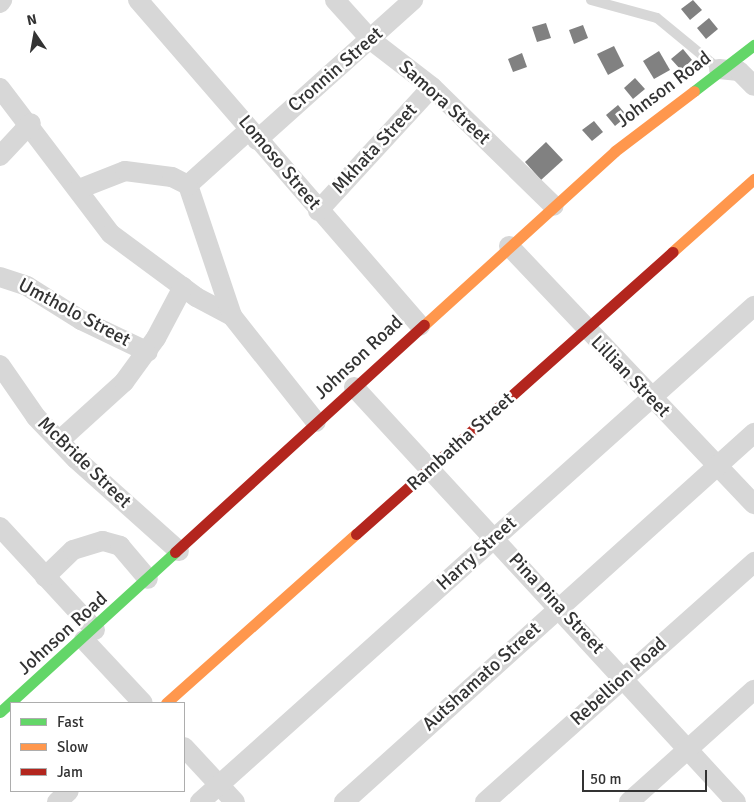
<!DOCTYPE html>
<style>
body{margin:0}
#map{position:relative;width:754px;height:802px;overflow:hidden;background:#fff;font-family:Signika,sans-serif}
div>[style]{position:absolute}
.building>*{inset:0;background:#818181}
.lane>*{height:10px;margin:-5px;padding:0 5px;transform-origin:5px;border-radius:5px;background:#d7d7d7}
.street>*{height:20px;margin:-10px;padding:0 10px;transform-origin:10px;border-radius:10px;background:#d7d7d7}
.fast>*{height:11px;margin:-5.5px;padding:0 5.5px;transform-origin:5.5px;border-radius:5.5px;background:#63d668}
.slow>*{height:11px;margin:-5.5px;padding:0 5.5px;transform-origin:5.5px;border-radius:5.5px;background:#ff974d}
.jam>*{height:11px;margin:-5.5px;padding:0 5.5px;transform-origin:5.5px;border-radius:5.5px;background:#b3261e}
span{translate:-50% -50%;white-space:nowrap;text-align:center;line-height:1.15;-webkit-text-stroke:5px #fff;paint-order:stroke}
.street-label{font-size:19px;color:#333}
.legend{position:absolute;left:10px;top:702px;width:175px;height:90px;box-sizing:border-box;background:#fff;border:1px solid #adadad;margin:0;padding:6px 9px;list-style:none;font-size:15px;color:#333}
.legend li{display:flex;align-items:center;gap:10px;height:25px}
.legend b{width:25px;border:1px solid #adadad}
.north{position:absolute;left:10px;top:10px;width:50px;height:50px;-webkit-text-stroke:4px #fff;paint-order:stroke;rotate:348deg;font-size:14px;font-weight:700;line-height:20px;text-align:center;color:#333}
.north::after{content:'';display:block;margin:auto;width:18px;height:22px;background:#333;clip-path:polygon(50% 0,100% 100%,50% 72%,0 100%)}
.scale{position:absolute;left:582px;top:770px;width:125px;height:22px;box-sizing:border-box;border:2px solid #333;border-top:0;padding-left:6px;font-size:15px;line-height:18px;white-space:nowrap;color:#333;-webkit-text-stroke:4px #fff;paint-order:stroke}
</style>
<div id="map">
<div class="building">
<div style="clip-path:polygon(693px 0,702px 10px,690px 20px,681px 9px)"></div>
<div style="clip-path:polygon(709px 18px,718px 29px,706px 39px,697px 28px)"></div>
<div style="clip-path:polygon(546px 23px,551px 38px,537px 42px,532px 27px)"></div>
<div style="clip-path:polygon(583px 25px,588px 38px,574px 44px,569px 30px)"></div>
<div style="clip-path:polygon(614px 46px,624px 66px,608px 75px,597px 54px)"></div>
<div style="clip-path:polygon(683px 49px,692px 60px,681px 70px,671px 59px)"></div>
<div style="clip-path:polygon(659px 51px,670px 70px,654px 79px,643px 61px)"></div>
<div style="clip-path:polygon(522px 53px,527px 67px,513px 72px,508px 59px)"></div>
<div style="clip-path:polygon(635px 78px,645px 89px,633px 99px,624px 88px)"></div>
<div style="clip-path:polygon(618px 105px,627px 116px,615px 126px,606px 115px)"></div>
<div style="clip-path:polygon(594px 121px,603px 132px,592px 141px,582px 130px)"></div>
<div style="clip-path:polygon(546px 142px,563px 160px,541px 180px,525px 162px)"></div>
</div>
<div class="lane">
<div style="left:591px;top:0;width:68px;rotate:15.3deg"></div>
<div style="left:657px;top:18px;width:80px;rotate:39.4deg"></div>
</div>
<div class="street">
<div style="left:138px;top:0;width:431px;rotate:49.1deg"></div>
<div style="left:335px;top:0;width:54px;rotate:48deg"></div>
<div style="left:371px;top:40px;width:77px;rotate:37.6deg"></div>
<div style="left:432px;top:87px;width:170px;rotate:44.3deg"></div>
<div style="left:0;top:3px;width:4px;rotate:-56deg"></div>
<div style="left:719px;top:69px;width:20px;rotate:6deg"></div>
<div style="left:739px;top:71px;width:21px;rotate:45deg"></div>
<div style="left:0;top:88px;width:183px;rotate:52.8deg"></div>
<div style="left:111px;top:234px;width:106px;rotate:36.5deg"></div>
<div style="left:196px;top:297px;width:41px;rotate:27.8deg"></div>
<div style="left:232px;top:316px;width:135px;rotate:51.6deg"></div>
<div style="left:257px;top:140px;width:210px;rotate:-41.9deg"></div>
<div style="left:0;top:156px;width:45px;rotate:-46.8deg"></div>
<div style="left:188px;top:185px;width:138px;rotate:71.4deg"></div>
<div style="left:188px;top:185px;width:82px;rotate:-42deg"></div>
<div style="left:79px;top:189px;width:49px;rotate:-21.4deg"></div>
<div style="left:125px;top:171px;width:47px;rotate:7.3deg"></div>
<div style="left:172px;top:177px;width:18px;rotate:27deg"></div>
<div style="left:318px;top:211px;width:168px;rotate:-47.4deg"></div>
<div style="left:509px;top:246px;width:356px;rotate:46.5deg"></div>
<div style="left:0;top:277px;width:28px;rotate:18deg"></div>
<div style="left:27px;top:286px;width:64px;rotate:32.2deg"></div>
<div style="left:81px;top:320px;width:74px;rotate:25.5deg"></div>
<div style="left:0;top:365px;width:63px;rotate:55.3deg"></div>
<div style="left:36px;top:417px;width:58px;rotate:46.4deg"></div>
<div style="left:76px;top:459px;width:138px;rotate:41.8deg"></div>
<div style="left:354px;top:387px;width:564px;rotate:47.37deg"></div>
<div style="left:59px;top:441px;width:88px;rotate:-42.2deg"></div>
<div style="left:124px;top:382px;width:54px;rotate:-54deg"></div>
<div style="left:156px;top:338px;width:58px;rotate:-62.1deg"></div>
<div style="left:0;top:527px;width:140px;rotate:47.3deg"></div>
<div style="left:45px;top:577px;width:39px;rotate:-44deg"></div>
<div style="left:73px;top:550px;width:31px;rotate:-17deg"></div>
<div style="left:103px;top:541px;width:18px;rotate:16deg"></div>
<div style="left:120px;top:546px;width:43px;rotate:49.7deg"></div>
<div style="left:84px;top:640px;width:86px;rotate:46.9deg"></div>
<div style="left:184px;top:747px;width:75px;rotate:47.2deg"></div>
<div style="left:57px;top:802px;width:16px;rotate:-43deg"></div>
<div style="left:200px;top:802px;width:744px;rotate:-41.84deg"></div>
<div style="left:344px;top:802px;width:552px;rotate:-41.99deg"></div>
<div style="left:485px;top:802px;width:361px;rotate:-41.7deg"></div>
<div style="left:629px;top:802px;width:168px;rotate:-41.9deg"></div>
</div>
<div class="fast">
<div style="left:694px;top:91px;width:76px;rotate:-37.5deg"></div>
<div style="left:0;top:712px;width:237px;rotate:-42.4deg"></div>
</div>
<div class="slow">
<div style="left:672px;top:252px;width:110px;rotate:-41.7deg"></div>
<div style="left:424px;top:325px;width:258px;rotate:-42.3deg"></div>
<div style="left:615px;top:151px;width:99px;rotate:-37.2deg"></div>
<div style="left:166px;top:703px;width:254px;rotate:-41.7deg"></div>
</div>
<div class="jam">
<div style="left:356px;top:534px;width:424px;rotate:-41.7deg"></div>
<div style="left:175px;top:552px;width:337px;rotate:-42.4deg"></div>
</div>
<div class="street-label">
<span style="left:336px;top:70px;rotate:-41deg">Cronnin Street</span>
<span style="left:664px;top:90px;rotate:-37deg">Johnson Road</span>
<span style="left:444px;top:103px;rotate:42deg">Samora Street</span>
<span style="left:375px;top:149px;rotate:-47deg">Mkhata Street</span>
<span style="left:279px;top:163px;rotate:50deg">Lomoso Street</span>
<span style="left:74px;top:313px;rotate:28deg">Umtholo Street</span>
<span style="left:359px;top:358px;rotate:-43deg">Johnson Road</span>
<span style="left:630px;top:377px;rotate:46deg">Lillian Street</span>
<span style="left:461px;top:442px;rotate:-42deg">Rambatha Street</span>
<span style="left:84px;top:463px;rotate:44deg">McBride Street</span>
<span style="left:477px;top:554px;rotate:-42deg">Harry Street</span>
<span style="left:556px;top:604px;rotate:47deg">Pina Pina Street</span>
<span style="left:63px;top:634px;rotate:-42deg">Johnson Road</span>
<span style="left:482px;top:677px;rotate:-42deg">Autshamato Street</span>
<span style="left:619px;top:682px;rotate:-42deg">Rebellion Road</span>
</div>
<ul class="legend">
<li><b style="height:6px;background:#63d668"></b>Fast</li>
<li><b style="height:6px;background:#ff974d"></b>Slow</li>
<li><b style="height:6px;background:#b3261e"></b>Jam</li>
</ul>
<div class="north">N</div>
<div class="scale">50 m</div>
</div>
